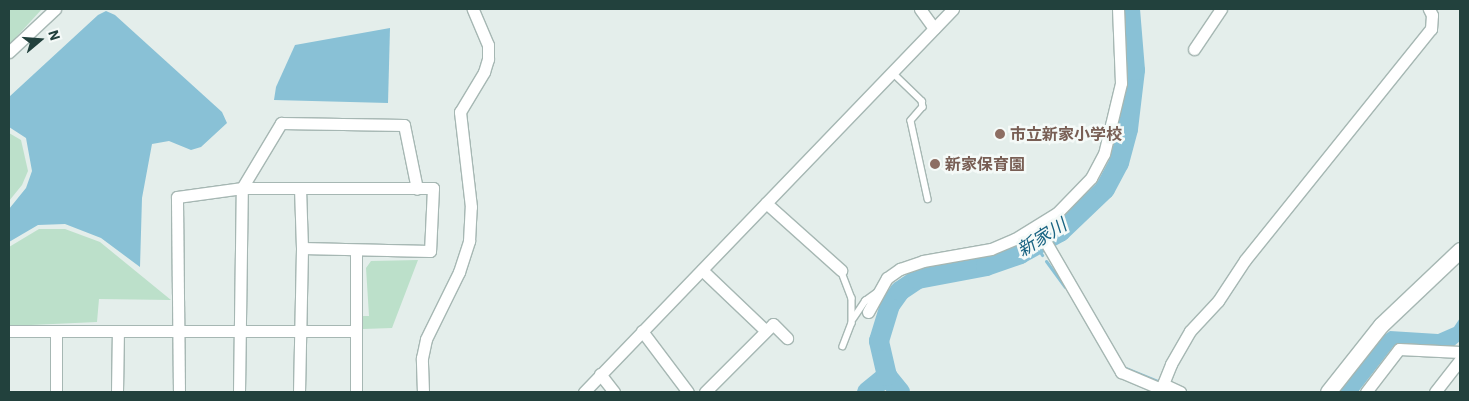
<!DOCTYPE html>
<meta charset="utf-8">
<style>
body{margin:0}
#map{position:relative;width:1469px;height:401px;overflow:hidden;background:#e4eeeb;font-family:"IBM Plex Sans","Noto Sans JP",sans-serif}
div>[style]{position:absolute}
.green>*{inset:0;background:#bce0ca}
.water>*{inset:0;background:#89c1d6}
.stream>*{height:3px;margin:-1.5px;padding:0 1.5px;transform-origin:1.5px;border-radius:1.5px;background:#89c1d6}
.river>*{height:20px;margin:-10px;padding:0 10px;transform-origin:10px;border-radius:10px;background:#89c1d6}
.roads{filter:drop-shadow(1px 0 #a6b7b3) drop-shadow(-1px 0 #a6b7b3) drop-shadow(0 1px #a6b7b3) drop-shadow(0 -1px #a6b7b3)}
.lane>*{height:5.5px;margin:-2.75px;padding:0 2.75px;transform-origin:2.75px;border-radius:2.75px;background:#fff}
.street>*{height:11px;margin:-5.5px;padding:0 5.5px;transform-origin:5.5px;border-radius:5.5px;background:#fff}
.secondary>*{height:15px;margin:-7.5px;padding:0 7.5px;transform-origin:7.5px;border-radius:7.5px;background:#fff}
.dots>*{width:14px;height:14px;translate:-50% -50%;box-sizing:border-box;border:2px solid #f5faf8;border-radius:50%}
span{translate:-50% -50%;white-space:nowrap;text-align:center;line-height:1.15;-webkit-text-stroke:5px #f5faf8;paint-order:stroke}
.education-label{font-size:16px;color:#785e54;font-weight:700}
.left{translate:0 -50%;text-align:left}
.water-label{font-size:18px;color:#186382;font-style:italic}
.frame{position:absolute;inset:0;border:10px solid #22413d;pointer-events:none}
.north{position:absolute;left:15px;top:15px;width:50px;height:50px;-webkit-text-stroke:4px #f5faf8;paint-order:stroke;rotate:72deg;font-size:14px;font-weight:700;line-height:20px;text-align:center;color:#22413d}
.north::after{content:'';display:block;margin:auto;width:18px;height:22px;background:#22413d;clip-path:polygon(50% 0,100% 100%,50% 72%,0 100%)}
</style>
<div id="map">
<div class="green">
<div style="clip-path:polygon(9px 9px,42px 9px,9px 45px)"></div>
<div style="clip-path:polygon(9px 133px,21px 140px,28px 171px,22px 185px,9px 201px)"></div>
<div style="clip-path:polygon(39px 229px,65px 229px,100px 242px,171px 300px,99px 299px,97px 322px,9px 326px,9px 247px)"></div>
<div style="clip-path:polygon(418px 260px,392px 328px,363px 329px,363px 316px,369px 316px,366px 268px,371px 261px)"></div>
</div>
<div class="water">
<div style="clip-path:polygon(106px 11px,115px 15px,222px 112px,227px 123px,201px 147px,191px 150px,169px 141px,152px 144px,142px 198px,140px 267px,101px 238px,65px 224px,38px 225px,9px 242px,9px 209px,26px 188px,32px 171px,26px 138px,9px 127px,9px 97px,98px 15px)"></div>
<div style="clip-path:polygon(390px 28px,388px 103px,274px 100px,276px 87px,295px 45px)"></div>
<div style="clip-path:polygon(1460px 318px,1460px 341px,1454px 346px,1436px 349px,1393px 347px,1358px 392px,1339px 392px,1380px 338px,1390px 331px,1438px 334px,1454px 327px)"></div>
</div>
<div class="stream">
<div style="left:1036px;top:246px;width:11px;rotate:56deg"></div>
<div style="left:1046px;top:261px;width:32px;rotate:54deg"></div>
<div style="left:1123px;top:367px;width:37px;rotate:22deg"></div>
</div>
<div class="river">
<div style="left:867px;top:392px;width:26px;rotate:-39deg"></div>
<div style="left:900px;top:392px;width:21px;rotate:-129deg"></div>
<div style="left:887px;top:376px;width:36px;rotate:-103deg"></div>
<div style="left:879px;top:341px;width:38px;rotate:-73deg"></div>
<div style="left:890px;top:305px;width:17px;rotate:-54deg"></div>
<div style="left:900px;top:291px;width:22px;rotate:-34deg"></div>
<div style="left:918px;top:279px;width:69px;rotate:-10.8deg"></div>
<div style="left:986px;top:266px;width:36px;rotate:-19deg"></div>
<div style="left:1020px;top:254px;width:46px;rotate:-28.8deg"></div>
<div style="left:1060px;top:232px;width:62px;rotate:-43.7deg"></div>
<div style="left:1105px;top:189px;width:30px;rotate:-62deg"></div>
<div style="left:1119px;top:163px;width:35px;rotate:-75deg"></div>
<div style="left:1128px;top:129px;width:59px;rotate:-83.2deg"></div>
<div style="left:1135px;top:70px;width:61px;rotate:-94.7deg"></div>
</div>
<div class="roads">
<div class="lane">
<div style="left:892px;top:72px;width:42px;rotate:44deg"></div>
<div style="left:922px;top:101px;width:6px;rotate:81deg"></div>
<div style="left:923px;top:107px;width:18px;rotate:131deg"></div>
<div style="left:911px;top:121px;width:80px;rotate:77.7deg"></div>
<div style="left:841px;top:270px;width:30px;rotate:69deg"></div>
<div style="left:852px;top:298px;width:25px;rotate:90deg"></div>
<div style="left:852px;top:323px;width:25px;rotate:111deg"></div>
<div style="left:853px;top:319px;width:22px;rotate:-56deg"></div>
<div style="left:865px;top:301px;width:14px;rotate:-36deg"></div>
</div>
<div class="street">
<div style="left:920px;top:9px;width:24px;rotate:54deg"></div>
<div style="left:1194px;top:49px;width:48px;rotate:-56deg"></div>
<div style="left:9px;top:52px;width:63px;rotate:-43.1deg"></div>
<div style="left:766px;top:203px;width:101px;rotate:41.8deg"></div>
<div style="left:1037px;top:227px;width:168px;rotate:59.9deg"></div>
<div style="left:1121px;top:372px;width:43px;rotate:23deg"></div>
<div style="left:1161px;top:389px;width:27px;rotate:-68deg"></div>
<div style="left:1171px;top:364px;width:38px;rotate:-60deg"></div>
<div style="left:1190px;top:331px;width:41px;rotate:-47deg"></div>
<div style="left:1218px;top:301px;width:49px;rotate:-56.6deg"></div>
<div style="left:1245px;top:260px;width:297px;rotate:-51.2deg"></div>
<div style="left:1431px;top:29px;width:14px;rotate:-86deg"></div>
<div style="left:1432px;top:15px;width:7px;rotate:-117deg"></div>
<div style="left:702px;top:270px;width:88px;rotate:43.6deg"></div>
<div style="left:868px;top:312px;width:39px;rotate:-61deg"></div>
<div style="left:887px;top:278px;width:16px;rotate:-35deg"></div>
<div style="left:900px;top:269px;width:24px;rotate:-19deg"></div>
<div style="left:923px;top:261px;width:69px;rotate:-10deg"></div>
<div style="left:991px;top:249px;width:26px;rotate:-23deg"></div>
<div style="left:1015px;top:239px;width:49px;rotate:-31.8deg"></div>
<div style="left:1057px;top:213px;width:49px;rotate:-45.8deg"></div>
<div style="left:1091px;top:178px;width:27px;rotate:-62deg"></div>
<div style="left:1104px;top:154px;width:73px;rotate:-76.5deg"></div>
<div style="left:1121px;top:83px;width:74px;rotate:-92.3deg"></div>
<div style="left:9px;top:331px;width:347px"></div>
<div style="left:642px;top:331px;width:76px;rotate:53deg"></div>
<div style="left:600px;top:374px;width:23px;rotate:52deg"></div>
<div style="left:1163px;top:384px;width:19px;rotate:25deg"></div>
<div style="left:56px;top:392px;width:61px;rotate:-90deg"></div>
<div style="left:117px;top:392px;width:61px;rotate:-89.1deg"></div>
<div style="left:179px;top:392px;width:195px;rotate:-90.6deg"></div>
<div style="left:177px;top:197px;width:66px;rotate:-7.9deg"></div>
<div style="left:242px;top:188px;width:191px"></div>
<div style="left:433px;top:188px;width:63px;rotate:92.7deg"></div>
<div style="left:430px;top:251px;width:128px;rotate:-178.7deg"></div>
<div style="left:239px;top:392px;width:204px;rotate:-89.2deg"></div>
<div style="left:242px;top:188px;width:76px;rotate:-59deg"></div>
<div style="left:281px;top:123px;width:123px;rotate:0.9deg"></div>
<div style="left:404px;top:125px;width:65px;rotate:78.5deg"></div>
<div style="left:299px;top:392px;width:144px;rotate:-88.8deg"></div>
<div style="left:302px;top:248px;width:59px;rotate:-91.9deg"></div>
<div style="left:356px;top:392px;width:141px;rotate:-90deg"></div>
<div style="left:423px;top:392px;width:34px;rotate:-92deg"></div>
<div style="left:422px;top:358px;width:19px;rotate:-78deg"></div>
<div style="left:426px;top:339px;width:75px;rotate:-63.8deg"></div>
<div style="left:459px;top:272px;width:33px;rotate:-72deg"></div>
<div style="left:469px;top:241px;width:34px;rotate:-87deg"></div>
<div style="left:471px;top:207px;width:96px;rotate:-96.6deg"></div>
<div style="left:460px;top:112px;width:47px;rotate:-59deg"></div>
<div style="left:484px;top:72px;width:14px;rotate:-73deg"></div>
<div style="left:488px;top:59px;width:14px;rotate:-90deg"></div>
<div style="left:488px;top:45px;width:39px;rotate:-113deg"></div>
<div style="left:584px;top:392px;width:532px;rotate:-46.07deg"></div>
<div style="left:705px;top:392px;width:96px;rotate:-45deg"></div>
<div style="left:773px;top:324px;width:20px;rotate:45deg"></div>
<div style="left:1366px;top:392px;width:54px;rotate:-52.5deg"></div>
<div style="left:1399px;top:349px;width:61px;rotate:2.8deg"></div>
<div style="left:1435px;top:392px;width:41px;rotate:-52deg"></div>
</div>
<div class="secondary">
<div style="left:1328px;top:392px;width:85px;rotate:-51.7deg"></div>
<div style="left:1381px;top:325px;width:109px;rotate:-43.5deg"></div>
</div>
</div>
<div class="dots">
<div style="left:1000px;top:134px;background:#8d6e63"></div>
<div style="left:935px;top:164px;background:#8d6e63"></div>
</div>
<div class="education-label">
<span class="left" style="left:1010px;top:134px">市立新家小学校</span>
<span class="left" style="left:945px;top:164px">新家保育園</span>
</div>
<div class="water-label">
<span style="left:1042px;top:238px;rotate:-32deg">新家川</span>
</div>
<div class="frame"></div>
<div class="north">N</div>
</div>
